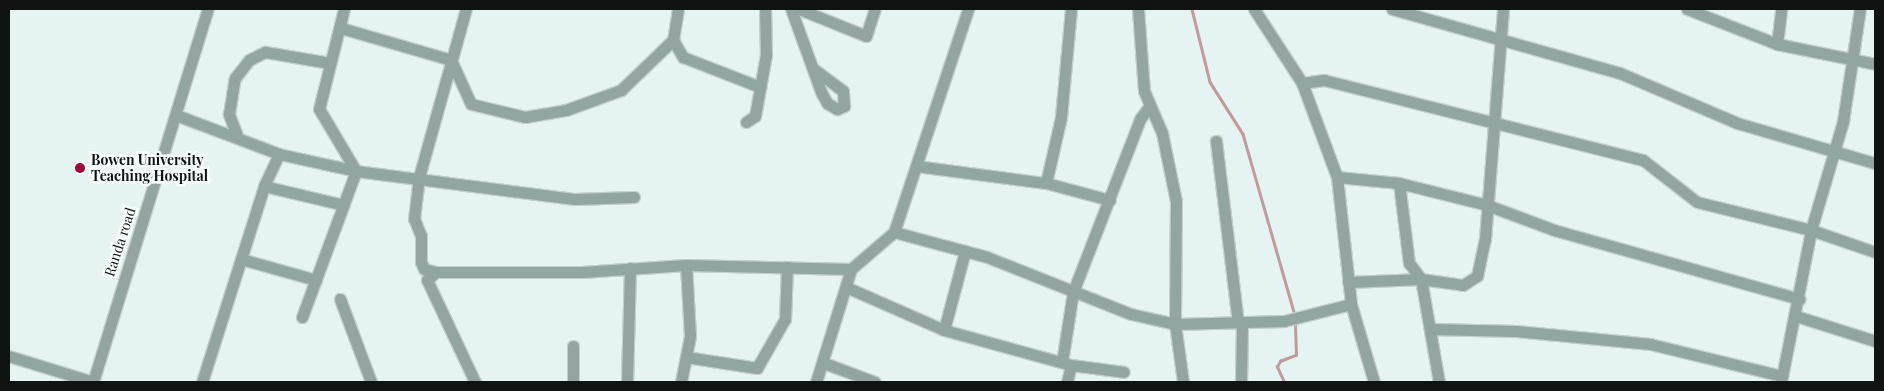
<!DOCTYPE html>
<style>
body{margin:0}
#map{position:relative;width:1884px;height:391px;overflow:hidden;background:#e5f3f2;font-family:"Playfair Display",serif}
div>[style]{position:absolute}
.stream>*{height:2.5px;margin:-1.25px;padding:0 1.25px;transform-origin:1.25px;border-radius:1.25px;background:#c19a9c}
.roads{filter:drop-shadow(1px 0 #c3cfce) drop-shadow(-1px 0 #c3cfce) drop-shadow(0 1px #c3cfce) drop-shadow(0 -1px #c3cfce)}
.minor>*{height:11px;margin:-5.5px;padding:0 5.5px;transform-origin:5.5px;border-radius:5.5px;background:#92a5a2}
.dots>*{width:14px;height:14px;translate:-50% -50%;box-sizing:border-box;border:2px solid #f9fffe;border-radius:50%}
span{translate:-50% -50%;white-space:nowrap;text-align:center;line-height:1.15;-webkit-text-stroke:5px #f9fffe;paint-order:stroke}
.poi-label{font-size:14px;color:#0f1413;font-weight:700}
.left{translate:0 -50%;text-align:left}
.street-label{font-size:14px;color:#0f1413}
.frame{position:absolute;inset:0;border:10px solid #0f1413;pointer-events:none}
</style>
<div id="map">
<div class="stream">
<div style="left:1192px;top:9px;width:75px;rotate:76.1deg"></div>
<div style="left:1210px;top:82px;width:62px;rotate:57.6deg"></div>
<div style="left:1243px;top:134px;width:188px;rotate:74deg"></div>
<div style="left:1284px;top:382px;width:17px;rotate:-115deg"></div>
<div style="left:1277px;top:367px;width:7px;rotate:-63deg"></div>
<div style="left:1280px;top:361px;width:17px;rotate:-21deg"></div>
<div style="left:1296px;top:355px;width:34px;rotate:-92deg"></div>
</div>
<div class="roads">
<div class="minor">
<div style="left:678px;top:9px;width:31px;rotate:99deg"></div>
<div style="left:673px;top:40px;width:20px;rotate:60deg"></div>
<div style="left:683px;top:57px;width:83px;rotate:21.3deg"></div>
<div style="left:791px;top:9px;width:88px;rotate:70.1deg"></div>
<div style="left:821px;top:92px;width:13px;rotate:61deg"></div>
<div style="left:827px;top:103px;width:12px;rotate:31deg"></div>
<div style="left:837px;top:109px;width:8px;rotate:-23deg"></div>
<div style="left:844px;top:106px;width:15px;rotate:-94deg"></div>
<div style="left:843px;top:91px;width:38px;rotate:-143deg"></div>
<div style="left:799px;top:9px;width:72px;rotate:21.9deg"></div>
<div style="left:866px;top:36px;width:28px;rotate:-72deg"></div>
<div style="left:1138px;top:9px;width:82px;rotate:85.8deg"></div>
<div style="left:1144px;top:91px;width:46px;rotate:66.8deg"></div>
<div style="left:1162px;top:133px;width:69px;rotate:78.4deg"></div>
<div style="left:1176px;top:201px;width:123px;rotate:90.5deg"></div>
<div style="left:1175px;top:324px;width:59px;rotate:82.1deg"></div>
<div style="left:1254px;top:9px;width:88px;rotate:57deg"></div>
<div style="left:1302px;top:83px;width:100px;rotate:69.6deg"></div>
<div style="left:1337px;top:177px;width:128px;rotate:83.7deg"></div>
<div style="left:1351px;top:304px;width:81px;rotate:73.6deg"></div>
<div style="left:1392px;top:9px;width:237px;rotate:15.7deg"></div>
<div style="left:1620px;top:73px;width:127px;rotate:23.1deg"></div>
<div style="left:1737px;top:123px;width:144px;rotate:16.2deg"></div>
<div style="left:1687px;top:9px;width:97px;rotate:21.3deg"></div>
<div style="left:1777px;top:44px;width:100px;rotate:11.5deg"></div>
<div style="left:341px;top:28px;width:115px;rotate:16.2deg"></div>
<div style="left:451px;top:60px;width:48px;rotate:65.6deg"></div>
<div style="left:471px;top:104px;width:56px;rotate:13.5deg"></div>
<div style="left:525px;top:117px;width:42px;rotate:-9.7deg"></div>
<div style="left:566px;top:110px;width:59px;rotate:-20deg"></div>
<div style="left:621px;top:90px;width:72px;rotate:-43.9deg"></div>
<div style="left:1777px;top:44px;width:35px;rotate:-83deg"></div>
<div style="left:1302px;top:83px;width:22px;rotate:-8deg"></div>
<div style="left:1324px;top:80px;width:329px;rotate:14.1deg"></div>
<div style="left:1643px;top:160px;width:68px;rotate:37.9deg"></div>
<div style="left:1697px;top:202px;width:117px;rotate:13.8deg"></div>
<div style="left:1811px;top:230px;width:68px;rotate:19deg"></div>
<div style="left:176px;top:115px;width:110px;rotate:20.7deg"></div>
<div style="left:279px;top:154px;width:79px;rotate:12.4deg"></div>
<div style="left:356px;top:171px;width:221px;rotate:7.3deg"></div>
<div style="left:575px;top:199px;width:59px;rotate:-1.9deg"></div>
<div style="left:746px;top:122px;width:11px;rotate:-34deg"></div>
<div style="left:755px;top:116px;width:62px;rotate:-79.8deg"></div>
<div style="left:766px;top:55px;width:46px;rotate:-91.2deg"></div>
<div style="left:238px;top:138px;width:26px;rotate:-111deg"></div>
<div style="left:229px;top:114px;width:36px;rotate:-81deg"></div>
<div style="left:235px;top:78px;width:23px;rotate:-52deg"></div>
<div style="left:249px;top:60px;width:18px;rotate:-27deg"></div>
<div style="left:265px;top:52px;width:66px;rotate:9.6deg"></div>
<div style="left:1216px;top:141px;width:183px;rotate:83.1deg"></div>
<div style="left:916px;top:166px;width:131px;rotate:7.5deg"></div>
<div style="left:1046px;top:183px;width:66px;rotate:14.9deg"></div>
<div style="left:1337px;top:177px;width:62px;rotate:5.5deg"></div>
<div style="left:1399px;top:183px;width:91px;rotate:14deg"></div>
<div style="left:1487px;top:205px;width:72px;rotate:20.5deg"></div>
<div style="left:1554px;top:230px;width:255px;rotate:15.7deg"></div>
<div style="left:1046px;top:183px;width:68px;rotate:-77.2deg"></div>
<div style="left:1061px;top:117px;width:108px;rotate:-84.7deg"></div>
<div style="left:1399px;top:183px;width:81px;rotate:82.9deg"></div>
<div style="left:1409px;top:263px;width:20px;rotate:53deg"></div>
<div style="left:1421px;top:279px;width:105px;rotate:80.1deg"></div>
<div style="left:264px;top:186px;width:82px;rotate:13.4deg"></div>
<div style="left:894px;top:232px;width:96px;rotate:15deg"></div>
<div style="left:987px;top:257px;width:155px;rotate:21.6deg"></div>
<div style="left:1131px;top:314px;width:45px;rotate:12.8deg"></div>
<div style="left:1175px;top:324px;width:109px;rotate:-1.6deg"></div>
<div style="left:1284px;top:321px;width:69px;rotate:-14.2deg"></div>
<div style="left:241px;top:259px;width:78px;rotate:15.6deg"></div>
<div style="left:436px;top:272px;width:12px;rotate:-166deg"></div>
<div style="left:424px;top:269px;width:8px;rotate:-113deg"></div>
<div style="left:421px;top:262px;width:26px;rotate:-90deg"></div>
<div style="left:421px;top:236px;width:18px;rotate:-112deg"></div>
<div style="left:414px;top:219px;width:42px;rotate:-83.2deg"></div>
<div style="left:419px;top:177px;width:174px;rotate:-74.4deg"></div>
<div style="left:1348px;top:282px;width:73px;rotate:-2.4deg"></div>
<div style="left:1421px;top:279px;width:42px;rotate:8.1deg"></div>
<div style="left:1463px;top:285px;width:17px;rotate:-33deg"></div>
<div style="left:1477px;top:276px;width:38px;rotate:-78deg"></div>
<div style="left:1485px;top:239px;width:231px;rotate:-85.5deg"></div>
<div style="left:846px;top:287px;width:107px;rotate:23.7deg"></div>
<div style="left:944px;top:330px;width:132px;rotate:15.4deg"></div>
<div style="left:1071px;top:365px;width:17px;rotate:103deg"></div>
<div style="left:340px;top:299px;width:89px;rotate:69.5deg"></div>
<div style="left:1796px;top:316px;width:83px;rotate:17.6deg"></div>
<div style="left:302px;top:317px;width:156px;rotate:-69.7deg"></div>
<div style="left:356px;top:171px;width:72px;rotate:-120.8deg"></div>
<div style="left:319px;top:109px;width:103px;rotate:-76deg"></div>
<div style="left:1431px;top:329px;width:85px;rotate:1.3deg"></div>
<div style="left:1516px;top:331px;width:135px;rotate:5.5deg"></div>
<div style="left:1650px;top:344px;width:136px;rotate:13.6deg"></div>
<div style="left:944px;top:330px;width:82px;rotate:-75.1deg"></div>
<div style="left:573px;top:346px;width:36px;rotate:90deg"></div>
<div style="left:9px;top:356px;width:82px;rotate:17.1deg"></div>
<div style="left:686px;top:357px;width:72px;rotate:8.8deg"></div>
<div style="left:757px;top:368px;width:56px;rotate:-60.3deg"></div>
<div style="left:785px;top:319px;width:52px;rotate:-87.8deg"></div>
<div style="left:1062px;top:362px;width:71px;rotate:-81.1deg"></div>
<div style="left:1073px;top:292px;width:186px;rotate:-68.8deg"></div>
<div style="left:1140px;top:119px;width:17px;rotate:-54deg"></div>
<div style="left:824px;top:363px;width:54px;rotate:20.4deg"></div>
<div style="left:1071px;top:365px;width:53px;rotate:7.5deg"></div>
<div style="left:93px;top:382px;width:390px;rotate:-72.9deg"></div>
<div style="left:202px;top:382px;width:206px;rotate:-72.4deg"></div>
<div style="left:264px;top:186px;width:35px;rotate:-65deg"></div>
<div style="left:475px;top:382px;width:113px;rotate:-115.2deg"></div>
<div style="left:427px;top:280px;width:12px;rotate:-42deg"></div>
<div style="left:436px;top:272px;width:146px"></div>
<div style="left:582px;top:272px;width:104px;rotate:-3.9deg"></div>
<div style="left:686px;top:265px;width:165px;rotate:1.4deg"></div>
<div style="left:627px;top:382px;width:114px;rotate:-88.5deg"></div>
<div style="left:681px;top:382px;width:47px;rotate:-78.9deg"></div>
<div style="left:690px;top:336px;width:71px;rotate:-93.2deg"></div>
<div style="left:816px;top:382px;width:118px;rotate:-72.8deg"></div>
<div style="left:851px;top:269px;width:57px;rotate:-40.7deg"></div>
<div style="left:894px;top:232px;width:235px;rotate:-71.6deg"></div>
<div style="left:1241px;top:382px;width:59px;rotate:-89deg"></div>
<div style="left:1781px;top:382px;width:155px;rotate:-78.8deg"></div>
<div style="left:1811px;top:230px;width:114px;rotate:-73.6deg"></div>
<div style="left:1843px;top:121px;width:113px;rotate:-81.4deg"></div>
</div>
</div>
<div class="dots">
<div style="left:80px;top:168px;background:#a30536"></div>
</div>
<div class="poi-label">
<span class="left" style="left:91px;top:168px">Bowen University<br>Teaching Hospital</span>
</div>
<div class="street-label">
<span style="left:120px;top:242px;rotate:-72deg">Randa road</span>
</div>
<div class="frame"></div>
</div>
